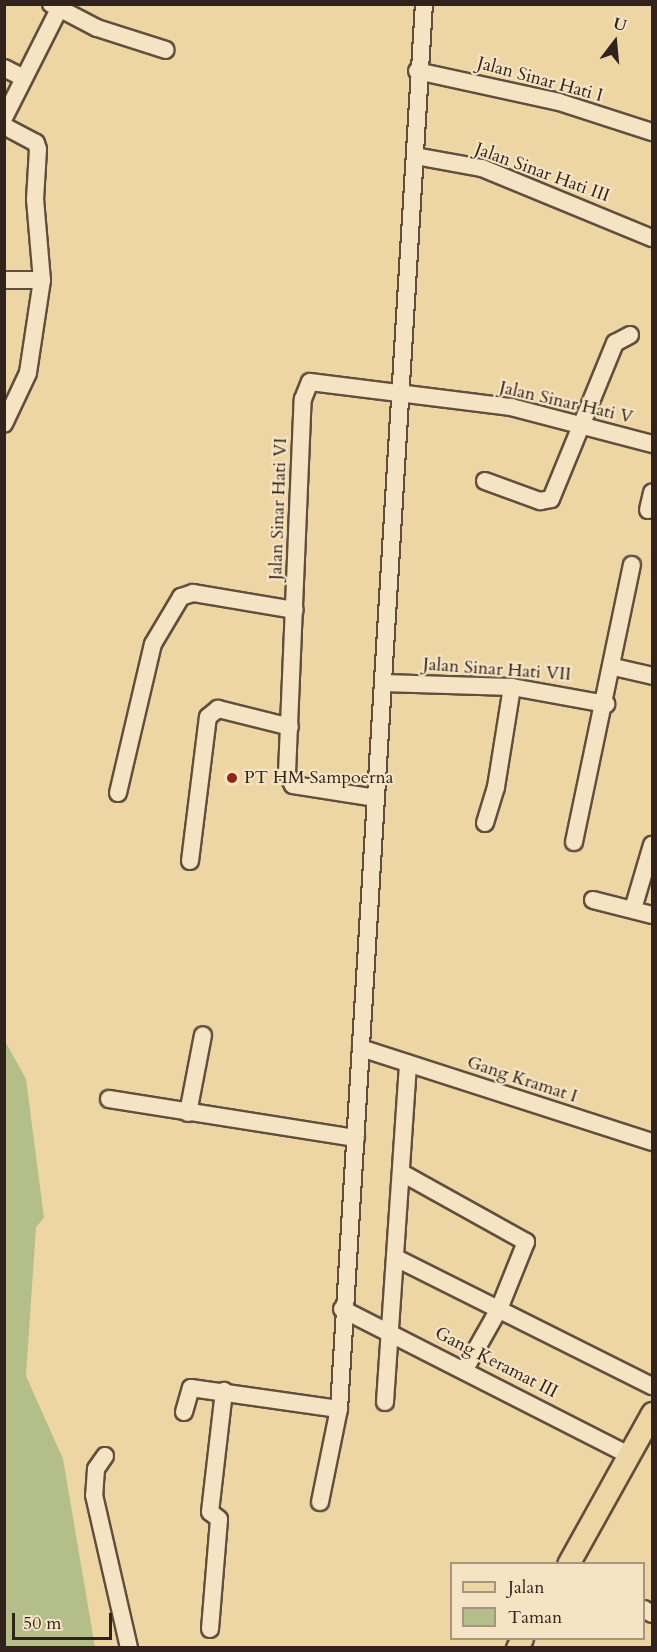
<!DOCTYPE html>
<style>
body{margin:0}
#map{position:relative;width:657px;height:1652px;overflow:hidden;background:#eed5a4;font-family:Cardo,serif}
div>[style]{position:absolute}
.green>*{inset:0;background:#b4be89}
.roads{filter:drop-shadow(2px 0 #614f3e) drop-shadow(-2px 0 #614f3e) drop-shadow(0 2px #614f3e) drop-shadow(0 -2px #614f3e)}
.minor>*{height:16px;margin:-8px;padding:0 8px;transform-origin:8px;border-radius:8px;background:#f4e4c4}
.major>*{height:21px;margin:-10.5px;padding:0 10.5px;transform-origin:10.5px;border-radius:10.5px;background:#eed5a4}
.dots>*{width:16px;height:16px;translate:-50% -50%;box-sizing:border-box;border:3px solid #f4e4c4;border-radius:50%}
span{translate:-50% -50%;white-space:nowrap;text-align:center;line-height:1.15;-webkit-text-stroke:4.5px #f4e4c4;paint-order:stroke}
.street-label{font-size:18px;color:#32221c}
.poi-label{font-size:18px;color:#32221c}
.left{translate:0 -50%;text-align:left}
.frame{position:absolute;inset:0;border:6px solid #32221c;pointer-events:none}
.legend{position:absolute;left:450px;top:1562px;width:195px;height:78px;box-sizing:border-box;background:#f4e4c4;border:2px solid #a69681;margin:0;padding:8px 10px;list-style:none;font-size:18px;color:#32221c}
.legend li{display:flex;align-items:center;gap:12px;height:30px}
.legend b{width:30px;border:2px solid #a69681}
.north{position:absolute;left:585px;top:12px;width:60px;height:60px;-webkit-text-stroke:4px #f4e4c4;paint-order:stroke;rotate:16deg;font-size:16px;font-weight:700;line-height:24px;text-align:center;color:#32221c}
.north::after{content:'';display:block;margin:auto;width:21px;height:27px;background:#32221c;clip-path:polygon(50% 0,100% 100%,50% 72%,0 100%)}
.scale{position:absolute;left:12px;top:1613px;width:100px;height:27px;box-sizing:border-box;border:3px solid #32221c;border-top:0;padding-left:8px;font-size:18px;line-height:21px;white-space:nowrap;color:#32221c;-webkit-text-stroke:4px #f4e4c4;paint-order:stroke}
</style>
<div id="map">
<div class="green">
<div style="clip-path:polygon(5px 1041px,26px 1079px,44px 1218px,36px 1227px,26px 1376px,63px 1459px,95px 1647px,5px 1647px)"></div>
</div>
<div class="roads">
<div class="minor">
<div style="left:51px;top:4px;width:52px;rotate:27.6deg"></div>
<div style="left:97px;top:28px;width:72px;rotate:17.7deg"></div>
<div style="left:4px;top:68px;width:22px;rotate:27deg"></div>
<div style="left:417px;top:71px;width:145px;rotate:12.3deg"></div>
<div style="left:559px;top:102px;width:98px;rotate:17.9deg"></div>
<div style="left:4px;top:118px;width:122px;rotate:-63.2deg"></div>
<div style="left:4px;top:126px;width:36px;rotate:28deg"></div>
<div style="left:36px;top:143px;width:6px;rotate:72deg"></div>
<div style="left:38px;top:149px;width:50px;rotate:93.4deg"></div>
<div style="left:35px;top:199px;width:81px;rotate:85.1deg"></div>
<div style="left:42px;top:280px;width:94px;rotate:98.6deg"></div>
<div style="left:28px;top:373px;width:56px;rotate:115.2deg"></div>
<div style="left:415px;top:156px;width:68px;rotate:10.2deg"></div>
<div style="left:482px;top:168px;width:184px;rotate:22.4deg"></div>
<div style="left:4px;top:280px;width:38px"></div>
<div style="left:485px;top:481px;width:59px;rotate:20deg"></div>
<div style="left:540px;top:501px;width:11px;rotate:-10deg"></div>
<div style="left:551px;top:499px;width:169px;rotate:-67.7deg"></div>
<div style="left:615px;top:343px;width:17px;rotate:-28deg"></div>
<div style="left:648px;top:510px;width:18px;rotate:-77deg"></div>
<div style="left:614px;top:667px;width:39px;rotate:13deg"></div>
<div style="left:383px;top:683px;width:129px;rotate:1.8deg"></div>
<div style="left:512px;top:687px;width:96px;rotate:10.3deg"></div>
<div style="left:118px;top:793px;width:153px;rotate:-76.8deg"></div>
<div style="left:153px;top:644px;width:55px;rotate:-59.2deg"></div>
<div style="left:181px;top:597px;width:13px;rotate:-18deg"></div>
<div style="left:193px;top:593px;width:103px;rotate:9.5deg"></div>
<div style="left:376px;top:798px;width:84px;rotate:-171.1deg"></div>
<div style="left:293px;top:785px;width:13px;rotate:-117deg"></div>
<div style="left:287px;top:773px;width:374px;rotate:-87.6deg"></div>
<div style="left:303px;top:399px;width:18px;rotate:-68deg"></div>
<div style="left:310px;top:382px;width:203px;rotate:7.1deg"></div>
<div style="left:511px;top:407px;width:146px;rotate:14.7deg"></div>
<div style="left:485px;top:823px;width:38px;rotate:-73deg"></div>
<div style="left:496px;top:787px;width:101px;rotate:-80.9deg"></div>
<div style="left:574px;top:842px;width:283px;rotate:-78.2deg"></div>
<div style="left:190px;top:861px;width:145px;rotate:-82.9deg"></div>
<div style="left:208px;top:717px;width:13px;rotate:-39deg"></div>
<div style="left:218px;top:709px;width:74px;rotate:14deg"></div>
<div style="left:593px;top:900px;width:61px;rotate:14.3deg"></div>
<div style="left:633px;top:909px;width:67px;rotate:-73.5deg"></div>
<div style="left:361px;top:1048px;width:306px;rotate:17.9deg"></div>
<div style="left:109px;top:1099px;width:250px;rotate:9deg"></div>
<div style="left:188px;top:1113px;width:79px;rotate:-79.1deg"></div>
<div style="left:402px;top:1173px;width:142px;rotate:29.1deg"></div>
<div style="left:526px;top:1242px;width:72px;rotate:111.9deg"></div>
<div style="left:499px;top:1309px;width:69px;rotate:119.5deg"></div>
<div style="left:398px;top:1259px;width:284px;rotate:26.6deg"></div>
<div style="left:342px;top:1309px;width:322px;rotate:27deg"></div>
<div style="left:385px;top:1402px;width:339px;rotate:-86.1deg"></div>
<div style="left:184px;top:1412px;width:25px;rotate:-74deg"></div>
<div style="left:191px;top:1388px;width:149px;rotate:8.1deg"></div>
<div style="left:105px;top:1456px;width:16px;rotate:125deg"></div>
<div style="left:96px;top:1469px;width:26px;rotate:94deg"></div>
<div style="left:94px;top:1495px;width:157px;rotate:77.1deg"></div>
<div style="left:320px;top:1502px;width:95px;rotate:-78.5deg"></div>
<div style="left:339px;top:1409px;width:1408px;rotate:-86.54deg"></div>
<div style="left:644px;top:1609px;width:9px;rotate:32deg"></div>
<div style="left:210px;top:1629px;width:110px;rotate:-85.3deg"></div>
<div style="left:219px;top:1519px;width:11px;rotate:-142deg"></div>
<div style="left:210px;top:1512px;width:122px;rotate:-83.4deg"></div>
</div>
<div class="major">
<div style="left:568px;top:1564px;width:173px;rotate:-60.9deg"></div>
<div style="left:517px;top:1648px;width:11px;rotate:-63deg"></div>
</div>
</div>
<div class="dots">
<div style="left:232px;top:778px;background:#8f2418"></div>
</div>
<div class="street-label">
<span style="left:540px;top:80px;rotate:15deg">Jalan Sinar Hati I</span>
<span style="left:542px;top:173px;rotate:20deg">Jalan Sinar Hati III</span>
<span style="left:566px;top:403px;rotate:13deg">Jalan Sinar Hati V</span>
<span style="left:279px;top:509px;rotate:-88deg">Jalan Sinar Hati VI</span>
<span style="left:497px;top:670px;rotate:4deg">Jalan Sinar Hati VII</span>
<span style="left:522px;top:1080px;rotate:18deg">Gang Kramat I</span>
<span style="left:496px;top:1363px;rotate:27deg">Gang Keramat III</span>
</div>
<div class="poi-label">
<span class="left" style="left:244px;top:778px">PT HM Sampoerna</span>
</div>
<div class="frame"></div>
<ul class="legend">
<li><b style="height:8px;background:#eed5a4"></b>Jalan</li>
<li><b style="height:16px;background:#b4be89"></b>Taman</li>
</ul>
<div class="north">U</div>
<div class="scale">50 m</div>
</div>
